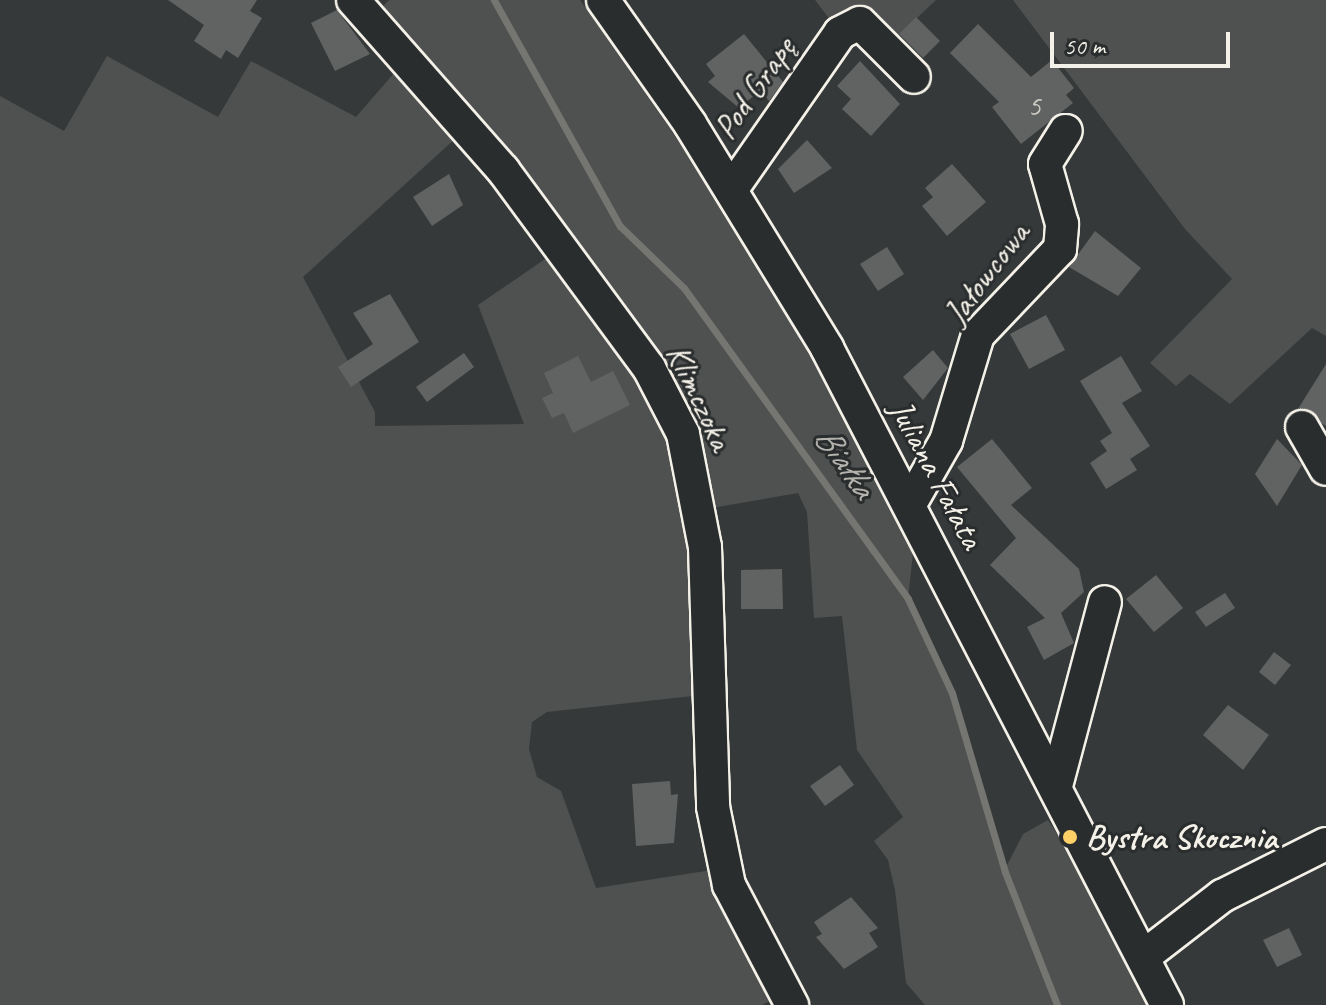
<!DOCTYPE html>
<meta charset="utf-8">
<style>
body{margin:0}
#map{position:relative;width:1326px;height:1005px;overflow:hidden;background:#363939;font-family:Caveat,sans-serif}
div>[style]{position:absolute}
.green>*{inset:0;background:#4e514f}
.stream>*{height:7px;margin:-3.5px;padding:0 3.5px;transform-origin:3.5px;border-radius:3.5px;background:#757572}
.building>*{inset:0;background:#616362}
.roads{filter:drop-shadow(2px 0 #f4f1e8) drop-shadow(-2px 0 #f4f1e8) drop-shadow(0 2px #f4f1e8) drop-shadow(0 -2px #f4f1e8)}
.minor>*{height:32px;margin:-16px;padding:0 16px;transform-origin:16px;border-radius:16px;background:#2a2d2e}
.dots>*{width:22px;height:22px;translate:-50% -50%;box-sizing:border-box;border:4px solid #2a2d2e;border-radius:50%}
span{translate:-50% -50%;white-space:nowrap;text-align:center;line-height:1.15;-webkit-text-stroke:6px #2a2d2e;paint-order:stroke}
.number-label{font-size:30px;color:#cfcec6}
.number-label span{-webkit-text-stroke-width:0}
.street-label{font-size:34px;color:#f4f1e8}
.poi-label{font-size:34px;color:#f4f1e8;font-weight:700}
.left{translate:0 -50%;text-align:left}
.water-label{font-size:36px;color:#b4b3ad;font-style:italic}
.scale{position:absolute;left:1050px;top:32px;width:180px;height:36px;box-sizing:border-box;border:4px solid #f4f1e8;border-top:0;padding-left:10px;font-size:24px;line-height:28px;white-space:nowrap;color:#f4f1e8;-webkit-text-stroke:6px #2a2d2e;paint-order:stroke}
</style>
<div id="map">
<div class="green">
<div style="clip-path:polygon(evenodd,389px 0,580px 0,735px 222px,915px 534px,908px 599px,952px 693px,1004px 871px,1023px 834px,1048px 820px,1167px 1005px,925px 1005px,906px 983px,895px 890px,888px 860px,874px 841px,903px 817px,857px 750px,842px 616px,814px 618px,807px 512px,798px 493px,700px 510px,711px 694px,547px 712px,532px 722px,529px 749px,537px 777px,561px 791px,596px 888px,725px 868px,785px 993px,762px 1005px,0 1005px,0 96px,64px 131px,107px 56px,218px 117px,251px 61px,356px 117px,408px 57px,373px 17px,389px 0,467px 128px,561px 248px,478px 305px,524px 424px,375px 426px,375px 412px,303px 277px,467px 128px)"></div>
<div style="clip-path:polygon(815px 0,936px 0,885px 48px,840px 33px)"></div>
<div style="clip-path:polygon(1013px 0,1326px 0,1326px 336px,1312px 328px,1230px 404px,1190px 374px,1176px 386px,1150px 363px,1232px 279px,1185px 229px)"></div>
</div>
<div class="stream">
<div style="left:494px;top:0;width:259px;rotate:60.9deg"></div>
<div style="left:620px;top:226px;width:89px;rotate:44.1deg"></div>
<div style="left:684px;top:288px;width:383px;rotate:54.2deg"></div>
<div style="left:908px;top:599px;width:104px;rotate:64.9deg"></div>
<div style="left:952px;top:693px;width:187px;rotate:73.5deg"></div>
<div style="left:1005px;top:872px;width:143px;rotate:68.6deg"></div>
</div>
<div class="building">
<div style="clip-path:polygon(168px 0,257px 0,250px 11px,262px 18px,238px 58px,226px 50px,221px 59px,194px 41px,204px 25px)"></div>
<div style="clip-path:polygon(337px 10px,370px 54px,335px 71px,311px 23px)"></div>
<div style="clip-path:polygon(916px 17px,940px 41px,923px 58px,899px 34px)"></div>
<div style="clip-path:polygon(978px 24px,1031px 77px,1052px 60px,1074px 88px,1066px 95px,1073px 103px,1021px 144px,992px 107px,999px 102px,950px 53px)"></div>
<div style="clip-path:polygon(744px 34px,783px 82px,769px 101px,761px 90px,739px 108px,708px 82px,715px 76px,706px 64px)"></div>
<div style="clip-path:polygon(860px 61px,900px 104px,871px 136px,842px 109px,851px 99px,837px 86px)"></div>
<div style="clip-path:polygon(807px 140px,832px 168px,794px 193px,778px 169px)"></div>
<div style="clip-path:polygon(952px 164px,986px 202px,947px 236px,922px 206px,933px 197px,925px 188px)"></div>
<div style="clip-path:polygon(449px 174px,463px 205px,432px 226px,413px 197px)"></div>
<div style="clip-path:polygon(1095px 231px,1141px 268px,1118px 296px,1069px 267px)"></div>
<div style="clip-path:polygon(887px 247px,904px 274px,878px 291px,860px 264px)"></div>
<div style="clip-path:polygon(390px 294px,419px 342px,351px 387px,338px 367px,373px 344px,353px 313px)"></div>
<div style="clip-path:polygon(1046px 315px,1065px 350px,1029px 369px,1010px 334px)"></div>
<div style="clip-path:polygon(933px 350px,948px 368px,923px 400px,903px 377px)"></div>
<div style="clip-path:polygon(464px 353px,474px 367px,427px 402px,416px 387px)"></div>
<div style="clip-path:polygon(578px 356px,591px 382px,613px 371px,630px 405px,573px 433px,564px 413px,552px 418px,542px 398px,553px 393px,544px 373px)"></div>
<div style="clip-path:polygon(1121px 356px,1142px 391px,1122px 403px,1150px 446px,1130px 459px,1137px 470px,1106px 489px,1090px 463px,1107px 451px,1100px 441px,1112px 433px,1080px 381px)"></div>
<div style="clip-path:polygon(1326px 364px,1326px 426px,1298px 409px)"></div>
<div style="clip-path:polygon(992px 439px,1032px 488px,1011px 505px,1079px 569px,1084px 592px,1061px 613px,1074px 643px,1044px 660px,1027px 627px,1045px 618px,990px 565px,1016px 538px,957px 467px)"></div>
<div style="clip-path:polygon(1277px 439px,1302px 465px,1277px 506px,1255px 474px)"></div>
<div style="clip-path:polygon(782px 569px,783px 609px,741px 609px,741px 570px)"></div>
<div style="clip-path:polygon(1156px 575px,1183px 608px,1154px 632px,1126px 599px)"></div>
<div style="clip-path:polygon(1225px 593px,1235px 608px,1206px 627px,1195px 612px)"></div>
<div style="clip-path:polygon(1274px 652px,1291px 665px,1275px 685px,1259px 672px)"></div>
<div style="clip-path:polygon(1228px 705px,1269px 735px,1243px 770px,1203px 735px)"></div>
<div style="clip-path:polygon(840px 765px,854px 785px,825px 806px,810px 786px)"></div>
<div style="clip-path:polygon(670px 781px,671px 795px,678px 794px,674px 843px,636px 846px,632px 784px)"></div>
<div style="clip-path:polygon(851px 897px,878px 928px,869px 933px,878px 947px,844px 969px,816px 937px,822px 934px,814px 922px)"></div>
<div style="clip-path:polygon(1289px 928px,1302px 955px,1277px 967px,1263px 940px)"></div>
</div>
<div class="roads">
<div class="minor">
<div style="left:353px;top:0;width:227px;rotate:48.6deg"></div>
<div style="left:503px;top:170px;width:246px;rotate:53.6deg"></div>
<div style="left:649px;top:368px;width:74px;rotate:62.7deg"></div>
<div style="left:683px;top:434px;width:115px;rotate:79deg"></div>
<div style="left:705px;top:547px;width:260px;rotate:88.2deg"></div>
<div style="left:713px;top:807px;width:80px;rotate:78.4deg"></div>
<div style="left:729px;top:885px;width:136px;rotate:62.3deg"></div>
<div style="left:603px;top:0;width:151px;rotate:54.9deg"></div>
<div style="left:690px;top:124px;width:263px;rotate:58.5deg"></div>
<div style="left:827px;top:348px;width:740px;rotate:62.64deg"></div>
<div style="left:731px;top:190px;width:191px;rotate:-55.2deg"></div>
<div style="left:840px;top:33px;width:22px;rotate:-27deg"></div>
<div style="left:860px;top:23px;width:76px;rotate:45deg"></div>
<div style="left:1302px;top:427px;width:48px;rotate:60.3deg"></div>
<div style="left:910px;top:504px;width:73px;rotate:-60.3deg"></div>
<div style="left:946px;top:441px;width:111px;rotate:-73.2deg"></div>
<div style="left:978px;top:335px;width:119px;rotate:-46.4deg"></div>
<div style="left:1060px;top:249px;width:25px;rotate:-85deg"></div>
<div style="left:1062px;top:224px;width:62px;rotate:-105.8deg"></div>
<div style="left:1045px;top:164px;width:39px;rotate:-58deg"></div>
<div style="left:1056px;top:786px;width:190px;rotate:-75.1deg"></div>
<div style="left:1143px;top:957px;width:100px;rotate:-37.7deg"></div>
<div style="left:1222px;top:896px;width:116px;rotate:-26.6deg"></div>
</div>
</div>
<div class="dots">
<div style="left:1070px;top:837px;background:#ffd166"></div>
</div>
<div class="number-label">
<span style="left:1034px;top:105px">5</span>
</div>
<div class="street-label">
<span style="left:754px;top:88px;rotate:-55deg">Pod Grapę</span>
<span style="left:986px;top:273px;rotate:-53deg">Jałowcowa</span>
<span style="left:700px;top:397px;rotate:65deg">Klimczoka</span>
<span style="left:937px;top:474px;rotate:62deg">Juliana Fałata</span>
</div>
<div class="poi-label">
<span class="left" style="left:1086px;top:837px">Bystra Skocznia</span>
</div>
<div class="water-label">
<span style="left:845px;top:462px;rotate:55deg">Białka</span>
</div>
<div class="scale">50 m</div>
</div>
